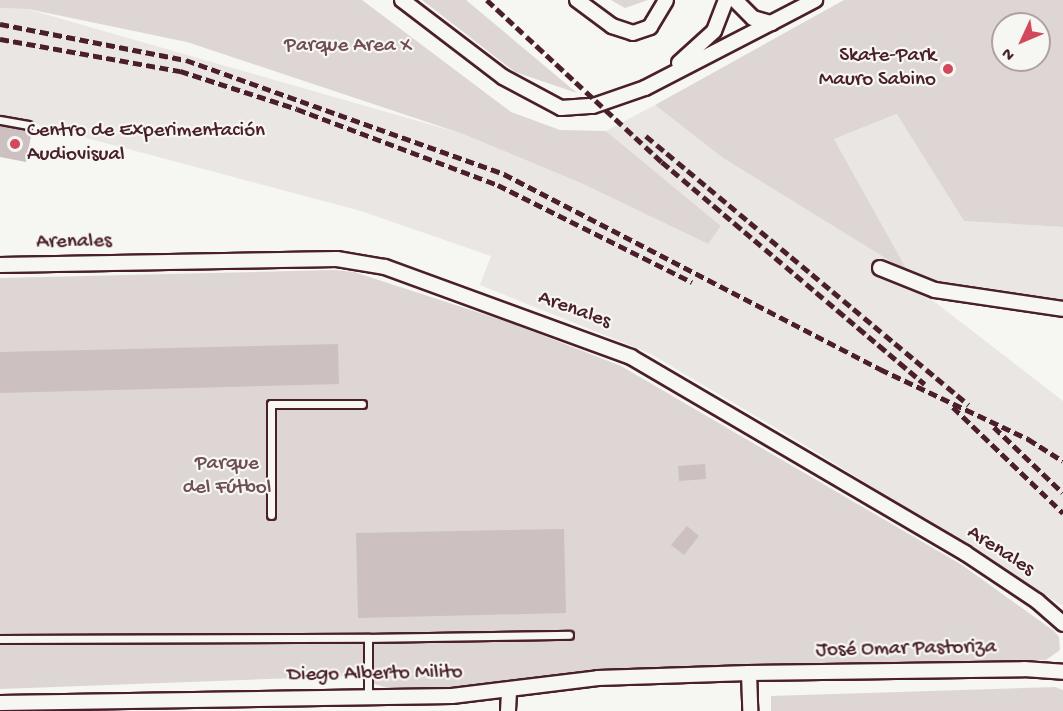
<!DOCTYPE html>
<meta charset="utf-8">
<style>
body{margin:0}
#map{position:relative;width:1063px;height:711px;overflow:hidden;background:#f6f6f2;font-family:"Gochi Hand",sans-serif}
div>[style]{position:absolute}
.built>*{inset:0;background:#e9e6e3}
.green>*{inset:0;background:#ddd6d5}
.building>*{inset:0;background:#ccc1c0}
.roads{filter:drop-shadow(2px 0 #4a1f2b) drop-shadow(-2px 0 #4a1f2b) drop-shadow(0 2px #4a1f2b) drop-shadow(0 -2px #4a1f2b)}
.service>*{height:7px;margin:-3.5px;padding:0 3.5px;transform-origin:3.5px;border-radius:3.5px;background:#f6f6f2}
.minor>*{height:14px;margin:-7px;padding:0 7px;transform-origin:7px;border-radius:7px;background:#f6f6f2}
.rail>*{height:4.5px;margin-top:-2.25px;transform-origin:0;background:repeating-linear-gradient(90deg,#4a1f2b 0 9px,transparent 0 13.5px)}
.dots>*{width:16px;height:16px;translate:-50% -50%;box-sizing:border-box;border:3px solid #f6f6f2;border-radius:50%}
span{translate:-50% -50%;white-space:nowrap;text-align:center;line-height:1.15;-webkit-text-stroke:4.5px #f6f6f2;paint-order:stroke}
.park-label{font-size:21px;color:#6f4d56}
.poi-label{font-size:21px;color:#4a1f2b}
.right{translate:-100% -50%;text-align:right}
.left{translate:0 -50%;text-align:left}
.street-label{font-size:21px;color:#4a1f2b}
.north{position:absolute;left:991px;top:12px;width:60px;height:60px;box-sizing:border-box;background:#f6f6f2;border:2px solid #b1a0a2;border-radius:50%;rotate:226deg;font-size:16px;font-weight:700;line-height:24px;text-align:center;color:#4a1f2b}
.north::after{content:'';display:block;margin:auto;width:21px;height:27px;background:#d1495b;clip-path:polygon(50% 0,100% 100%,50% 72%,0 100%)}
</style>
<div id="map">
<div class="built">
<div style="clip-path:polygon(0 8px,27px 9px,463px 134px,583px 184px,708px 244px,721px 226px,606px 131px,655px 105px,723px 158px,907px 271px,834px 139px,898px 114px,964px 221px,1063px 227px,1063px 319px,927px 296px,1063px 401px,1063px 606px,818px 453px,649px 353px,480px 285px,491px 256px,361px 211px,0 115px)"></div>
</div>
<div class="green">
<div style="clip-path:polygon(0 0,362px 0,511px 112px,560px 130px,606px 131px,721px 226px,708px 244px,583px 184px,463px 134px,187px 42px,28px 9px,0 8px)"></div>
<div style="clip-path:polygon(422px 0,466px 0,577px 93px,515px 72px)"></div>
<div style="clip-path:polygon(611px 0,648px 0,625px 8px)"></div>
<div style="clip-path:polygon(evenodd,844px 0,1063px 0,1063px 227px,964px 221px,897px 114px,834px 139px,908px 272px,723px 158px,655px 105px,844px 0,1003px 24px,1039px 24px,1039px 60px,1003px 60px,1003px 24px)"></div>
<div style="clip-path:polygon(335px 270px,354px 272px,511px 323px,621px 366px,962px 565px,1054px 631px,1059px 637px,1060px 650px,1046px 660px,600px 671px,463px 687px,387px 688px,350px 676px,0 689px,0 278px)"></div>
<div style="clip-path:polygon(1055px 687px,1063px 690px,1063px 711px,771px 711px,771px 696px)"></div>
</div>
<div class="building">
<div style="clip-path:polygon(0 126px,32px 131px,26px 162px,0 157px)"></div>
<div style="clip-path:polygon(338px 344px,339px 384px,0 393px,0 352px)"></div>
<div style="clip-path:polygon(705px 464px,706px 479px,679px 481px,678px 466px)"></div>
<div style="clip-path:polygon(687px 526px,699px 536px,684px 555px,671px 545px)"></div>
<div style="clip-path:polygon(564px 529px,566px 613px,358px 618px,356px 533px)"></div>
</div>
<div class="roads">
<div class="service">
<div style="left:0;top:120px;width:28px;rotate:10deg"></div>
<div style="left:271px;top:515px;width:111px;rotate:-90deg"></div>
<div style="left:271px;top:404px;width:91px"></div>
<div style="left:0;top:639px;width:368px;rotate:-0.2deg"></div>
<div style="left:368px;top:697px;width:59px;rotate:-90deg"></div>
<div style="left:368px;top:638px;width:201px;rotate:-0.9deg"></div>
</div>
<div class="minor">
<div style="left:402px;top:0;width:127px;rotate:37.3deg"></div>
<div style="left:503px;top:77px;width:66px;rotate:28.1deg"></div>
<div style="left:561px;top:108px;width:32px;rotate:-4deg"></div>
<div style="left:593px;top:106px;width:55px;rotate:-19.1deg"></div>
<div style="left:645px;top:88px;width:142px;rotate:-27.3deg"></div>
<div style="left:577px;top:0;width:44px;rotate:36.6deg"></div>
<div style="left:612px;top:26px;width:22px;rotate:18deg"></div>
<div style="left:633px;top:33px;width:18px;rotate:-19deg"></div>
<div style="left:650px;top:27px;width:31px;rotate:-59deg"></div>
<div style="left:735px;top:0;width:25px;rotate:45deg"></div>
<div style="left:753px;top:18px;width:19px;rotate:16deg"></div>
<div style="left:771px;top:23px;width:50px;rotate:-27.6deg"></div>
<div style="left:679px;top:63px;width:47px;rotate:-42.4deg"></div>
<div style="left:714px;top:31px;width:33px;rotate:-69deg"></div>
<div style="left:0;top:265px;width:337px;rotate:-1deg"></div>
<div style="left:337px;top:259px;width:49px;rotate:9.5deg"></div>
<div style="left:385px;top:267px;width:262px;rotate:20.1deg"></div>
<div style="left:631px;top:357px;width:387px;rotate:30.4deg"></div>
<div style="left:965px;top:553px;width:87px;rotate:33.7deg"></div>
<div style="left:1037px;top:601px;width:35px;rotate:41deg"></div>
<div style="left:880px;top:268px;width:59px;rotate:21.8deg"></div>
<div style="left:935px;top:290px;width:129px;rotate:8.4deg"></div>
<div style="left:749px;top:673px;width:38px;rotate:88deg"></div>
<div style="left:0;top:703px;width:452px;rotate:-0.9deg"></div>
<div style="left:452px;top:696px;width:147px;rotate:-7deg"></div>
<div style="left:598px;top:678px;width:151px;rotate:-1.9deg"></div>
<div style="left:749px;top:673px;width:275px;rotate:-0.8deg"></div>
<div style="left:1024px;top:669px;width:39px;rotate:4deg"></div>
<div style="left:508px;top:711px;width:21px;rotate:-87deg"></div>
</div>
</div>
<div class="rail">
<div style="left:487px;top:0;width:238px;rotate:42.8deg"></div>
<div style="left:662px;top:162px;width:344px;rotate:40.2deg"></div>
<div style="left:0;top:24px;width:189px;rotate:11deg"></div>
<div style="left:186px;top:60px;width:338px;rotate:19.7deg"></div>
<div style="left:504px;top:174px;width:424px;rotate:27.4deg"></div>
<div style="left:880px;top:369px;width:164px;rotate:25.3deg"></div>
<div style="left:1028px;top:439px;width:41px;rotate:32.2deg"></div>
<div style="left:0;top:39px;width:183px;rotate:10.1deg"></div>
<div style="left:180px;top:71px;width:123px;rotate:18deg"></div>
<div style="left:297px;top:109px;width:215px;rotate:20.7deg"></div>
<div style="left:498px;top:185px;width:217px;rotate:26.6deg"></div>
<div style="left:646px;top:136px;width:420px;rotate:39.8deg"></div>
<div style="left:953px;top:407px;width:153px;rotate:43.9deg"></div>
<div style="left:994px;top:427px;width:95px;rotate:43.7deg"></div>
</div>
<div class="dots">
<div style="left:948px;top:69px;background:#d1495b"></div>
<div style="left:15px;top:144px;background:#d1495b"></div>
</div>
<div class="park-label">
<span style="left:348px;top:47px">Parque Area X</span>
<span style="left:227px;top:477px">Parque<br>del Fútbol</span>
</div>
<div class="poi-label">
<span class="right" style="left:936px;top:69px">Skate-Park<br>Mauro Sabino</span>
<span class="left" style="left:27px;top:144px">Centro de Experimentación<br>Audiovisual</span>
</div>
<div class="street-label">
<span style="left:74px;top:243px;rotate:-1deg">Arenales</span>
<span style="left:574px;top:311px;rotate:20deg">Arenales</span>
<span style="left:1000px;top:552px;rotate:33deg">Arenales</span>
<span style="left:906px;top:650px;rotate:-1deg">José Omar Pastoriza</span>
<span style="left:375px;top:675px;rotate:-1deg">Diego Alberto Milito</span>
</div>
<div class="north">N</div>
</div>
